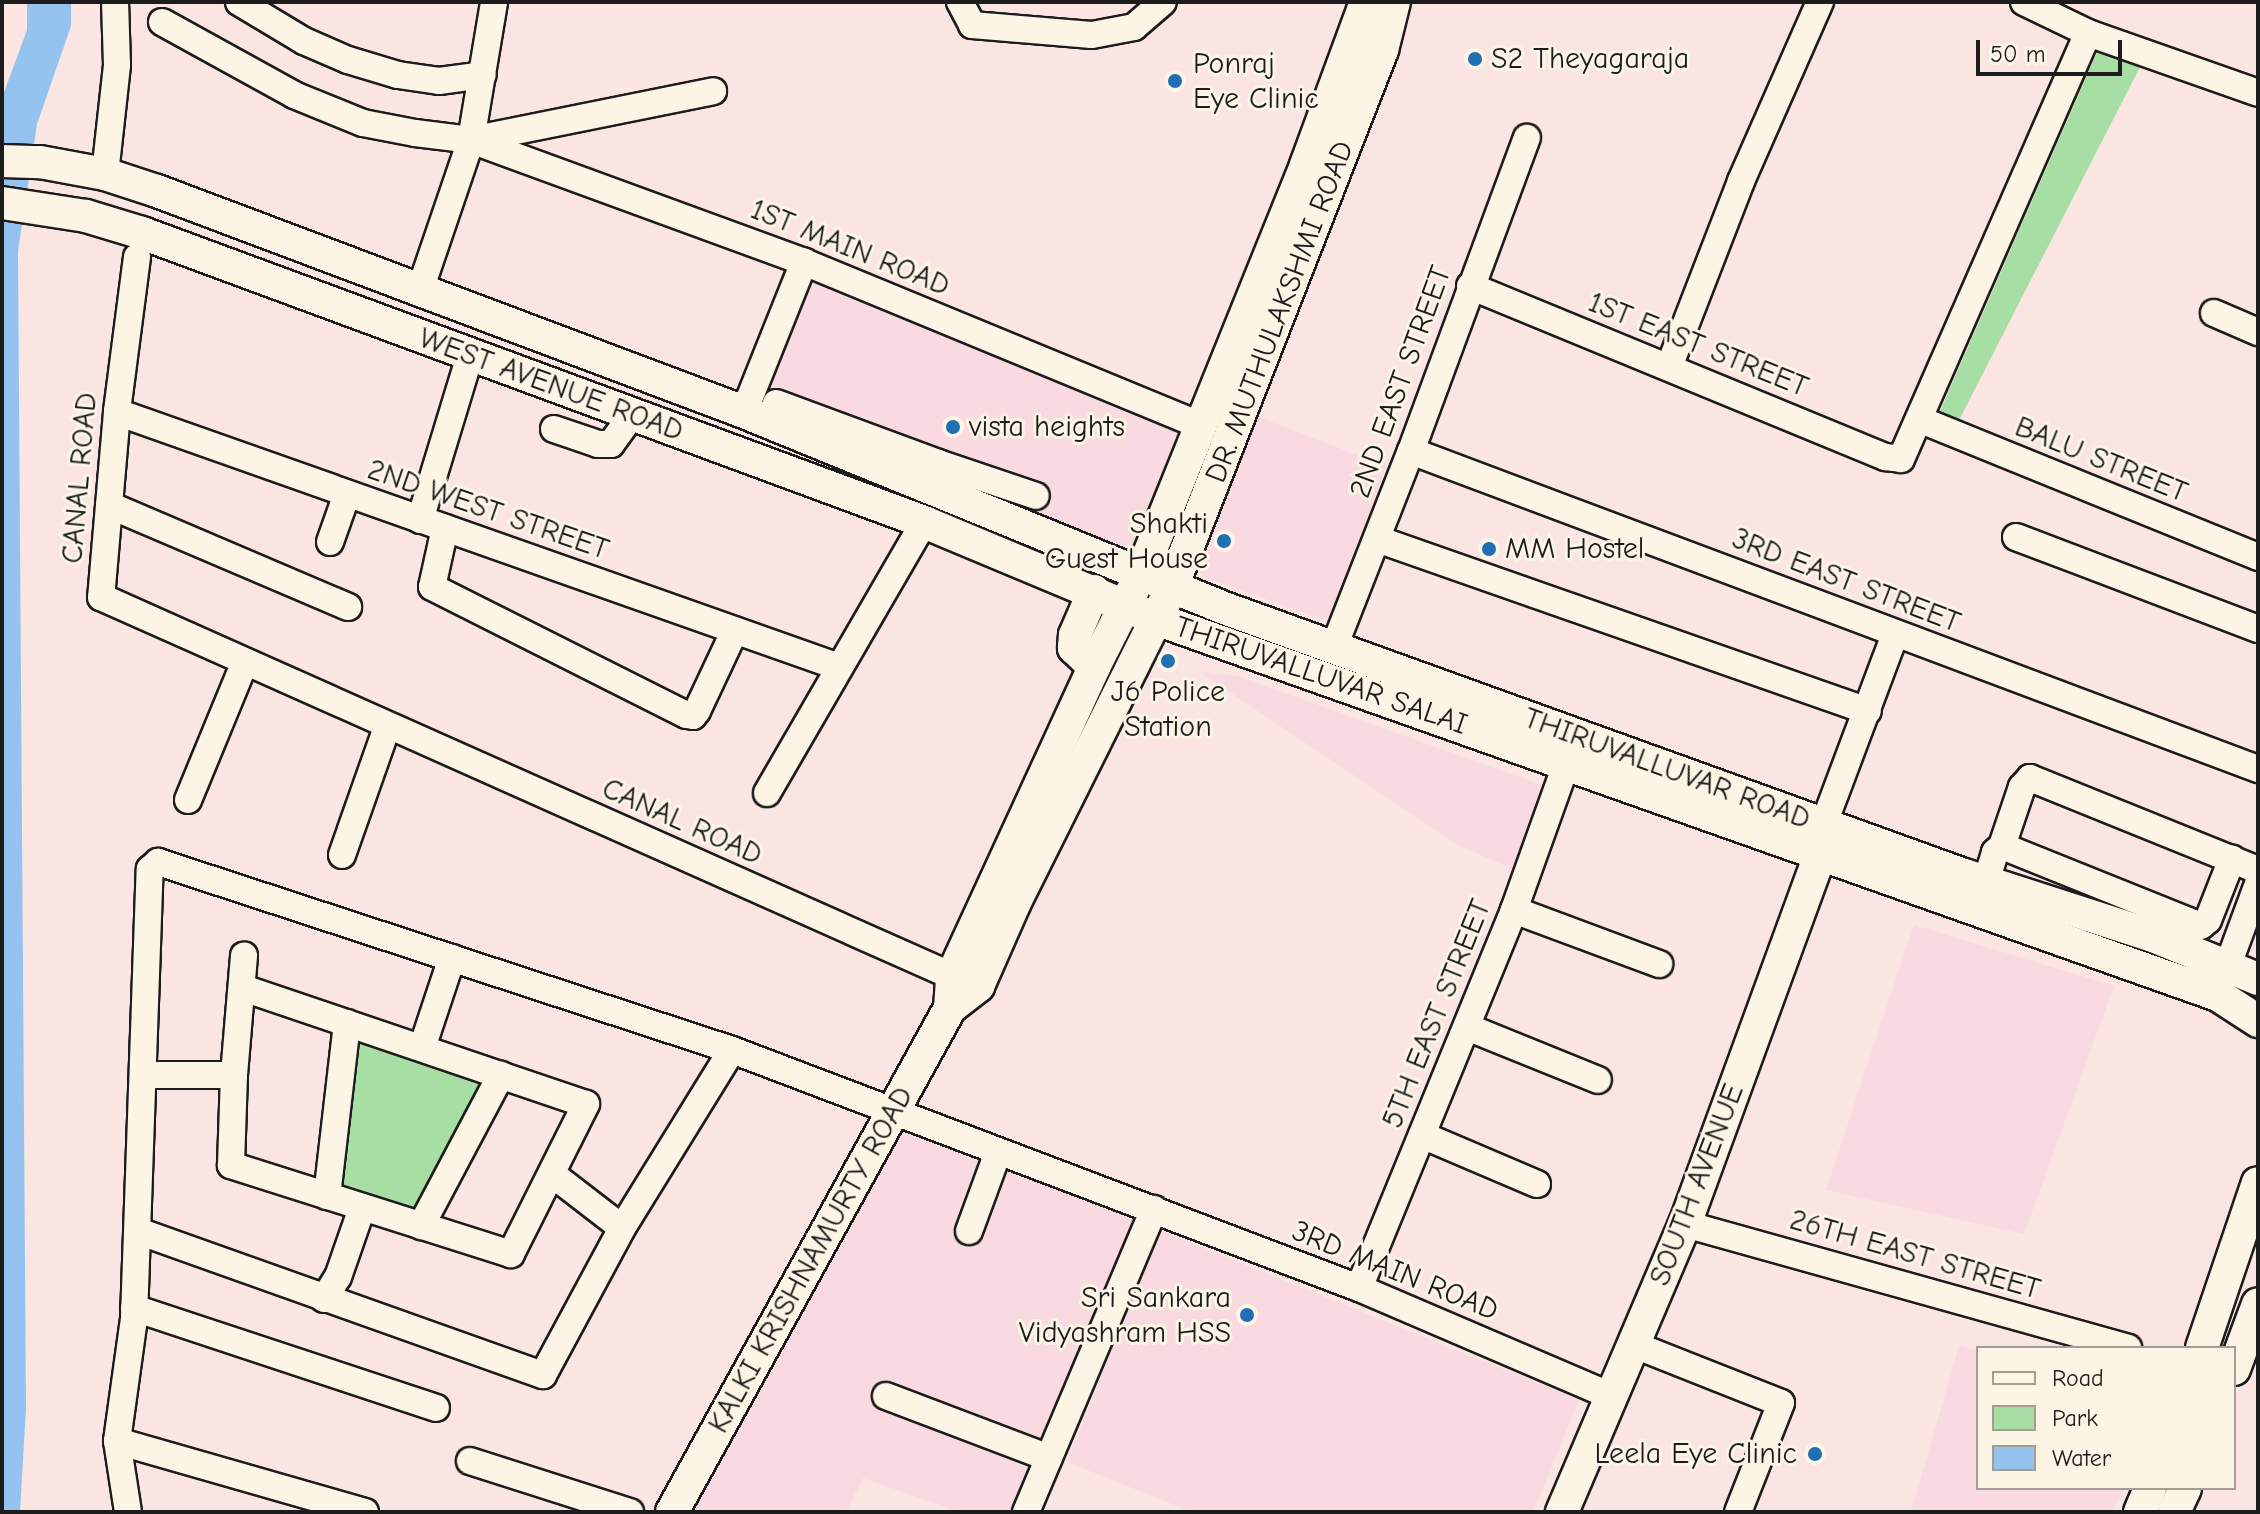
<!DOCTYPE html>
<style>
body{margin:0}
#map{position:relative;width:2260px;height:1514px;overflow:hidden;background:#fae5e2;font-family:"Comic Neue",sans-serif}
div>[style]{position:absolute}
.built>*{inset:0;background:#f8dae0}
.green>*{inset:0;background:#a6dea3}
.water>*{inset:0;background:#93c3ee}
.roads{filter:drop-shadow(2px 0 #1c1c1c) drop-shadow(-2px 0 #1c1c1c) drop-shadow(0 2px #1c1c1c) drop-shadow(0 -2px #1c1c1c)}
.minor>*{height:26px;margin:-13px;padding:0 13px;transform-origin:13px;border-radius:13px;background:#fcf5e5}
.major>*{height:32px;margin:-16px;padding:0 16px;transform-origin:16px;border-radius:16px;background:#fcf5e5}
.dots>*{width:22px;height:22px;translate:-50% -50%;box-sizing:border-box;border:4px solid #fcf5e5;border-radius:50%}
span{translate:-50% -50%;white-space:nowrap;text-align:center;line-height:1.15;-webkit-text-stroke:6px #fcf5e5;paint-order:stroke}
.poi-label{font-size:30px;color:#1c1c1c}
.left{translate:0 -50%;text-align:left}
.right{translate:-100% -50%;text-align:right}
.street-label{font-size:30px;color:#1c1c1c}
.frame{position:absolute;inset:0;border:4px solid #1c1c1c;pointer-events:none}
.legend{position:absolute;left:1976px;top:1346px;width:260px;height:144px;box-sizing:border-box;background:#fcf5e5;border:2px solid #a29e95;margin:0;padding:10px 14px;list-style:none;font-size:24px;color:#1c1c1c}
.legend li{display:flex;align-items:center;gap:16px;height:40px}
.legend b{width:40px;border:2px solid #a29e95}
.scale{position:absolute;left:1976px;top:40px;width:146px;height:36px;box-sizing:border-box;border:4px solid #1c1c1c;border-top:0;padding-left:10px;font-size:24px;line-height:28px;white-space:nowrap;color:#1c1c1c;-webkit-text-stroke:6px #fcf5e5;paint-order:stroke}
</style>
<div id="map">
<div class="built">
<div style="clip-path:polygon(804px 259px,1184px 430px,1132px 564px,745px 409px)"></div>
<div style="clip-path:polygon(1256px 416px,1386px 466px,1331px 622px,1203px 577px,1194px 558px)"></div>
<div style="clip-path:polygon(1198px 671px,1240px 677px,1542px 785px,1515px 870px,1458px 845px)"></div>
<div style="clip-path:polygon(1914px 925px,2114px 986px,2024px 1234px,1826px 1190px)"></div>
<div style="clip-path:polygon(896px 1124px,1148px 1212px,1024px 1512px,960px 1512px,863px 1478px,846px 1512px,685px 1512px)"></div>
<div style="clip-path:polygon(1159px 1230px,1579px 1400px,1533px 1512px,1192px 1512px,1067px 1462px)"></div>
<div style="clip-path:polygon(1959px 1346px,1978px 1351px,1978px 1488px,2123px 1488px,2113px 1512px,1911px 1512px)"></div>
</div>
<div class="green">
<div style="clip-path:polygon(2099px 48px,2141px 65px,1954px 430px,1934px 425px)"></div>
<div style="clip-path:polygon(353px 1031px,491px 1077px,418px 1216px,335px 1189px)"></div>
</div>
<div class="water">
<div style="clip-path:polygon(27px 2px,71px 2px,71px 26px,37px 124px,18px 251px,26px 1408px,20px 1512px,2px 1512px,2px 98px,27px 30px)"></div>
</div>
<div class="roads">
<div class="minor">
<div style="left:239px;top:2px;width:76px;rotate:31deg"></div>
<div style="left:304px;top:41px;width:48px;rotate:23.4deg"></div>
<div style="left:348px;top:60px;width:52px;rotate:16.7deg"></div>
<div style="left:398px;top:75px;width:41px;rotate:8.3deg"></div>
<div style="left:439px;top:81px;width:44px;rotate:-7.8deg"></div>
<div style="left:960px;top:2px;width:26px;rotate:62deg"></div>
<div style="left:972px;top:25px;width:120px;rotate:4.8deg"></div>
<div style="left:1092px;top:35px;width:43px;rotate:-10.8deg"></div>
<div style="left:1134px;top:27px;width:38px;rotate:-41deg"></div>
<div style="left:2024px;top:2px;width:71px;rotate:25.8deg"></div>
<div style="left:2088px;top:33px;width:180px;rotate:19.4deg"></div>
<div style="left:162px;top:22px;width:151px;rotate:28.9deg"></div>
<div style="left:294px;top:95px;width:74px;rotate:22.1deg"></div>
<div style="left:363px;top:123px;width:53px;rotate:10.9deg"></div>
<div style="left:415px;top:133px;width:56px;rotate:7.1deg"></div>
<div style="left:471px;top:140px;width:247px;rotate:-11.4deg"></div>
<div style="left:471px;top:140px;width:355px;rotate:20.1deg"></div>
<div style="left:804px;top:262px;width:430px;rotate:22.4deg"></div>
<div style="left:105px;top:174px;width:110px;rotate:-83.7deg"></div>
<div style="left:117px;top:65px;width:63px;rotate:-91.8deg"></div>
<div style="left:137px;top:257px;width:156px;rotate:97.4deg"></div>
<div style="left:117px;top:412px;width:186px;rotate:94.9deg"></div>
<div style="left:101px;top:597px;width:932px;rotate:24.01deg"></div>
<div style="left:1470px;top:286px;width:449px;rotate:22.4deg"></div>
<div style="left:1885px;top:457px;width:16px;rotate:7deg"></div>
<div style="left:1901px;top:459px;width:465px;rotate:-66.3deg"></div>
<div style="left:419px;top:293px;width:162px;rotate:-71.2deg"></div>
<div style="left:471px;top:140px;width:140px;rotate:-80.5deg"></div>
<div style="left:2214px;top:313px;width:48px;rotate:23.4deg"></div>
<div style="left:1669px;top:367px;width:199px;rotate:-68.8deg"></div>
<div style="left:1741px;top:181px;width:196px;rotate:-66.2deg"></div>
<div style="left:776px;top:403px;width:173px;rotate:20.3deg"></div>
<div style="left:117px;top:412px;width:766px;rotate:19.45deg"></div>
<div style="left:744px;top:412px;width:162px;rotate:-68.2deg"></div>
<div style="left:1921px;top:420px;width:364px;rotate:22.1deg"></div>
<div style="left:554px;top:429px;width:46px;rotate:18.8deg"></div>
<div style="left:598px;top:444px;width:13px"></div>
<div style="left:611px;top:444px;width:36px;rotate:-54deg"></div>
<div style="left:1411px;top:451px;width:905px;rotate:20.58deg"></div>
<div style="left:934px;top:481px;width:18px;rotate:-77deg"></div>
<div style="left:938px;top:463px;width:103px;rotate:18.6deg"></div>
<div style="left:109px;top:505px;width:260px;rotate:23.1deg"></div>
<div style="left:420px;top:520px;width:172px;rotate:-73.1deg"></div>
<div style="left:445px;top:528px;width:60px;rotate:102.4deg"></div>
<div style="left:432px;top:587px;width:285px;rotate:26.7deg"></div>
<div style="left:687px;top:715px;width:6px;rotate:9deg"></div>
<div style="left:693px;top:716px;width:6px;rotate:-51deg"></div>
<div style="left:697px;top:711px;width:89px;rotate:-64.9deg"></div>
<div style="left:2016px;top:537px;width:259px;rotate:20.8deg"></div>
<div style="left:1377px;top:539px;width:520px;rotate:19.31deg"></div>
<div style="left:330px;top:542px;width:51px;rotate:-70.5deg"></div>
<div style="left:1334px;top:647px;width:211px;rotate:-68.6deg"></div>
<div style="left:1411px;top:451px;width:334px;rotate:-69.7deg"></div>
<div style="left:767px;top:793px;width:313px;rotate:-59.9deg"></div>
<div style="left:188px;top:800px;width:149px;rotate:-67.6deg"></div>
<div style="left:1823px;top:826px;width:205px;rotate:-69.4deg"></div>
<div style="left:2002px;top:846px;width:62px;rotate:-71.3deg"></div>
<div style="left:2022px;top:787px;width:12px;rotate:-48deg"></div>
<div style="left:2030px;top:778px;width:246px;rotate:22deg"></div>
<div style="left:342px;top:855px;width:136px;rotate:-70.6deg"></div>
<div style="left:1986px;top:882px;width:31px;rotate:-73deg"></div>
<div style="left:1995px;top:852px;width:9px;rotate:-41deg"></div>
<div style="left:2002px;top:846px;width:214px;rotate:21.9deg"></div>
<div style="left:2201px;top:926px;width:9px;rotate:-41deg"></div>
<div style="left:2208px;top:920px;width:66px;rotate:-68.5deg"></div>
<div style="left:1514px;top:910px;width:155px;rotate:20.4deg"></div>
<div style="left:2228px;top:965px;width:86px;rotate:-69.7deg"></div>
<div style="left:243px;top:988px;width:362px;rotate:18.7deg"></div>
<div style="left:586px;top:1104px;width:168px;rotate:116.6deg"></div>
<div style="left:511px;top:1254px;width:294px;rotate:-162.4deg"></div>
<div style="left:231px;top:1165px;width:90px;rotate:-88.1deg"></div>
<div style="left:234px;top:1075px;width:120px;rotate:-85.2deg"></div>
<div style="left:1467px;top:1027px;width:141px;rotate:22deg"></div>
<div style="left:422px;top:1048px;width:95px;rotate:-71.6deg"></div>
<div style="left:145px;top:1075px;width:89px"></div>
<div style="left:1422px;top:1135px;width:125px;rotate:23.1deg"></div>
<div style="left:552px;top:1174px;width:88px;rotate:37.6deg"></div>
<div style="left:327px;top:1196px;width:174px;rotate:-83.4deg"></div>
<div style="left:1685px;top:1224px;width:460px;rotate:15.6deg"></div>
<div style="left:421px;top:1226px;width:171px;rotate:-62.1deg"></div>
<div style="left:138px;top:1231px;width:430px;rotate:19.6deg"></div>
<div style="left:543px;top:1375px;width:167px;rotate:-61.7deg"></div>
<div style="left:622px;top:1228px;width:209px;rotate:-58.3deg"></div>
<div style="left:969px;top:1231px;width:84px;rotate:-69.8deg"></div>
<div style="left:1359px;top:1288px;width:409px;rotate:-67.7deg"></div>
<div style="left:1514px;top:910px;width:157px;rotate:-70.3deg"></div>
<div style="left:324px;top:1299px;width:26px;rotate:-58deg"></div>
<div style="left:338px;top:1277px;width:73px;rotate:-70.8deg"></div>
<div style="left:134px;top:1308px;width:318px;rotate:18.3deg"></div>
<div style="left:1632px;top:1344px;width:160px;rotate:21.6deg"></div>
<div style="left:1781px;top:1403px;width:117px;rotate:111.5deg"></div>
<div style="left:886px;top:1396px;width:174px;rotate:20.8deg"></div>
<div style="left:117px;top:1441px;width:258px;rotate:16deg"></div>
<div style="left:470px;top:1461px;width:168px;rotate:17.7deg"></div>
<div style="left:128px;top:1512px;width:72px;rotate:-98.8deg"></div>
<div style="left:117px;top:1441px;width:124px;rotate:-82.1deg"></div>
<div style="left:134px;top:1318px;width:449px;rotate:-88deg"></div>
<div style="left:150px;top:869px;width:11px;rotate:-41deg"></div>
<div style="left:158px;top:862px;width:604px;rotate:18.13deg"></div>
<div style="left:732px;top:1050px;width:671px;rotate:20.79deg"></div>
<div style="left:1359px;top:1288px;width:272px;rotate:23.2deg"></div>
<div style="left:1026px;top:1512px;width:329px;rotate:-67.1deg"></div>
</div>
<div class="major">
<div style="left:2px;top:161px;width:38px;rotate:2deg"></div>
<div style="left:40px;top:162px;width:66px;rotate:10.5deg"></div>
<div style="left:105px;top:174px;width:55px;rotate:18.1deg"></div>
<div style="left:157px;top:191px;width:627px;rotate:20.63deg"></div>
<div style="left:744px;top:412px;width:518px;rotate:22.21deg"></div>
<div style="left:1224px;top:608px;width:787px;rotate:19.84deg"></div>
<div style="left:1964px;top:875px;width:199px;rotate:17.9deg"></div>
<div style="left:2153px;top:936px;width:113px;rotate:22.3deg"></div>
<div style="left:2px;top:203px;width:85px;rotate:8.8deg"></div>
<div style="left:86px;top:216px;width:59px;rotate:16.9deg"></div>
<div style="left:142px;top:233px;width:834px;rotate:20.28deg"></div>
<div style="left:924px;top:522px;width:251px;rotate:22.7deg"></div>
<div style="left:1156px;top:619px;width:1127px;rotate:19.5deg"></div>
<div style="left:2218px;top:995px;width:48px;rotate:33deg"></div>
<div style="left:1094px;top:667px;width:28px;rotate:-136deg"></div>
<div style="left:1074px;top:648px;width:13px;rotate:-86deg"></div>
<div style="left:1075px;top:635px;width:48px;rotate:-66.6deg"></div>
<div style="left:950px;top:1008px;width:32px;rotate:-86deg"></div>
<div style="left:952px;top:976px;width:340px;rotate:-65.3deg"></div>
<div style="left:1094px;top:667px;width:104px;rotate:-63.2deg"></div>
<div style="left:1141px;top:574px;width:441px;rotate:-68deg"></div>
<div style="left:1306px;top:165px;width:174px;rotate:-69.8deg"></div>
<div style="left:2202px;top:1348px;width:174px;rotate:-71.3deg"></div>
<div style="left:2234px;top:1369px;width:69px;rotate:-69.7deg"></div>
<div style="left:672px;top:1512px;width:576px;rotate:-61.12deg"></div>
<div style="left:950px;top:1008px;width:36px;rotate:-38deg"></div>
<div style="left:978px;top:986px;width:92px;rotate:-66.2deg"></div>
<div style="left:1015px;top:902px;width:352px;rotate:-63.5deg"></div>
<div style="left:1172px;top:587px;width:577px;rotate:-68.64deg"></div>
<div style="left:1382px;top:50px;width:49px;rotate:-76deg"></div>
<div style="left:1562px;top:1512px;width:313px;rotate:-66.9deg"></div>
<div style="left:1685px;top:1224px;width:395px;rotate:-69.9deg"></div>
<div style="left:2140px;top:1512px;width:26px;rotate:-67deg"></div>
<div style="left:2174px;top:1512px;width:26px;rotate:-65deg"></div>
</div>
</div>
<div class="dots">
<div style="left:1475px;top:59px;background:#1f6fb2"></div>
<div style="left:1175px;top:81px;background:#1f6fb2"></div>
<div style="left:953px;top:427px;background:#1f6fb2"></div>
<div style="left:1224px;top:541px;background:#1f6fb2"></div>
<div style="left:1489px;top:549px;background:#1f6fb2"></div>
<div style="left:1168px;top:661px;background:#1f6fb2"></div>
<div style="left:1247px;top:1315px;background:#1f6fb2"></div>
<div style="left:1815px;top:1454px;background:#1f6fb2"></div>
</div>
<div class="poi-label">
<span class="left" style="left:1491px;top:59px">S2 Theyagaraja</span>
<span class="left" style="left:1193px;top:81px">Ponraj<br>Eye Clinic</span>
<span class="left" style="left:969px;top:427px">vista heights</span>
<span class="right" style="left:1208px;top:541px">Shakti<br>Guest House</span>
<span class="left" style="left:1505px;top:549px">MM Hostel</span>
<span style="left:1168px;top:709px">J6 Police<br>Station</span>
<span class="right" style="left:1231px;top:1315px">Sri Sankara<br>Vidyashram HSS</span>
<span class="right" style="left:1797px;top:1454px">Leela Eye Clinic</span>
</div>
<div class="street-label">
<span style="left:850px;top:248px;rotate:22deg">1ST MAIN ROAD</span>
<span style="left:1280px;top:312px;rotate:-69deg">DR. MUTHULAKSHMI ROAD</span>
<span style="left:1698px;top:345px;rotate:22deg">1ST EAST STREET</span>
<span style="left:1401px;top:382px;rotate:-70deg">2ND EAST STREET</span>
<span style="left:551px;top:385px;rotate:20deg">WEST AVENUE ROAD</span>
<span style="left:2101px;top:460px;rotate:22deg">BALU STREET</span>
<span style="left:80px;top:478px;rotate:-85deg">CANAL ROAD</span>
<span style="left:488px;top:510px;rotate:19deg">2ND WEST STREET</span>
<span style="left:1846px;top:581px;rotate:21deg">3RD EAST STREET</span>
<span style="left:1321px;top:676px;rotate:19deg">THIRUVALLUVAR SALAI</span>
<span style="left:1667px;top:769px;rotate:20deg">THIRUVALLUVAR ROAD</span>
<span style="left:682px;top:822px;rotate:24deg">CANAL ROAD</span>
<span style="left:1437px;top:1014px;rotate:-68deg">5TH EAST STREET</span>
<span style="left:1697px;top:1185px;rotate:-69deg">SOUTH AVENUE</span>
<span style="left:1915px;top:1255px;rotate:16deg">26TH EAST STREET</span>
<span style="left:811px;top:1260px;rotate:-61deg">KALKI KRISHNAMURTY ROAD</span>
<span style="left:1395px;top:1271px;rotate:22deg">3RD MAIN ROAD</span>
</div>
<div class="frame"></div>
<ul class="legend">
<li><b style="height:10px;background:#fcf5e5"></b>Road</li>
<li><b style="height:22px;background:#a6dea3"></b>Park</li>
<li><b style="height:22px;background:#93c3ee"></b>Water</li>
</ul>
<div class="scale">50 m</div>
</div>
